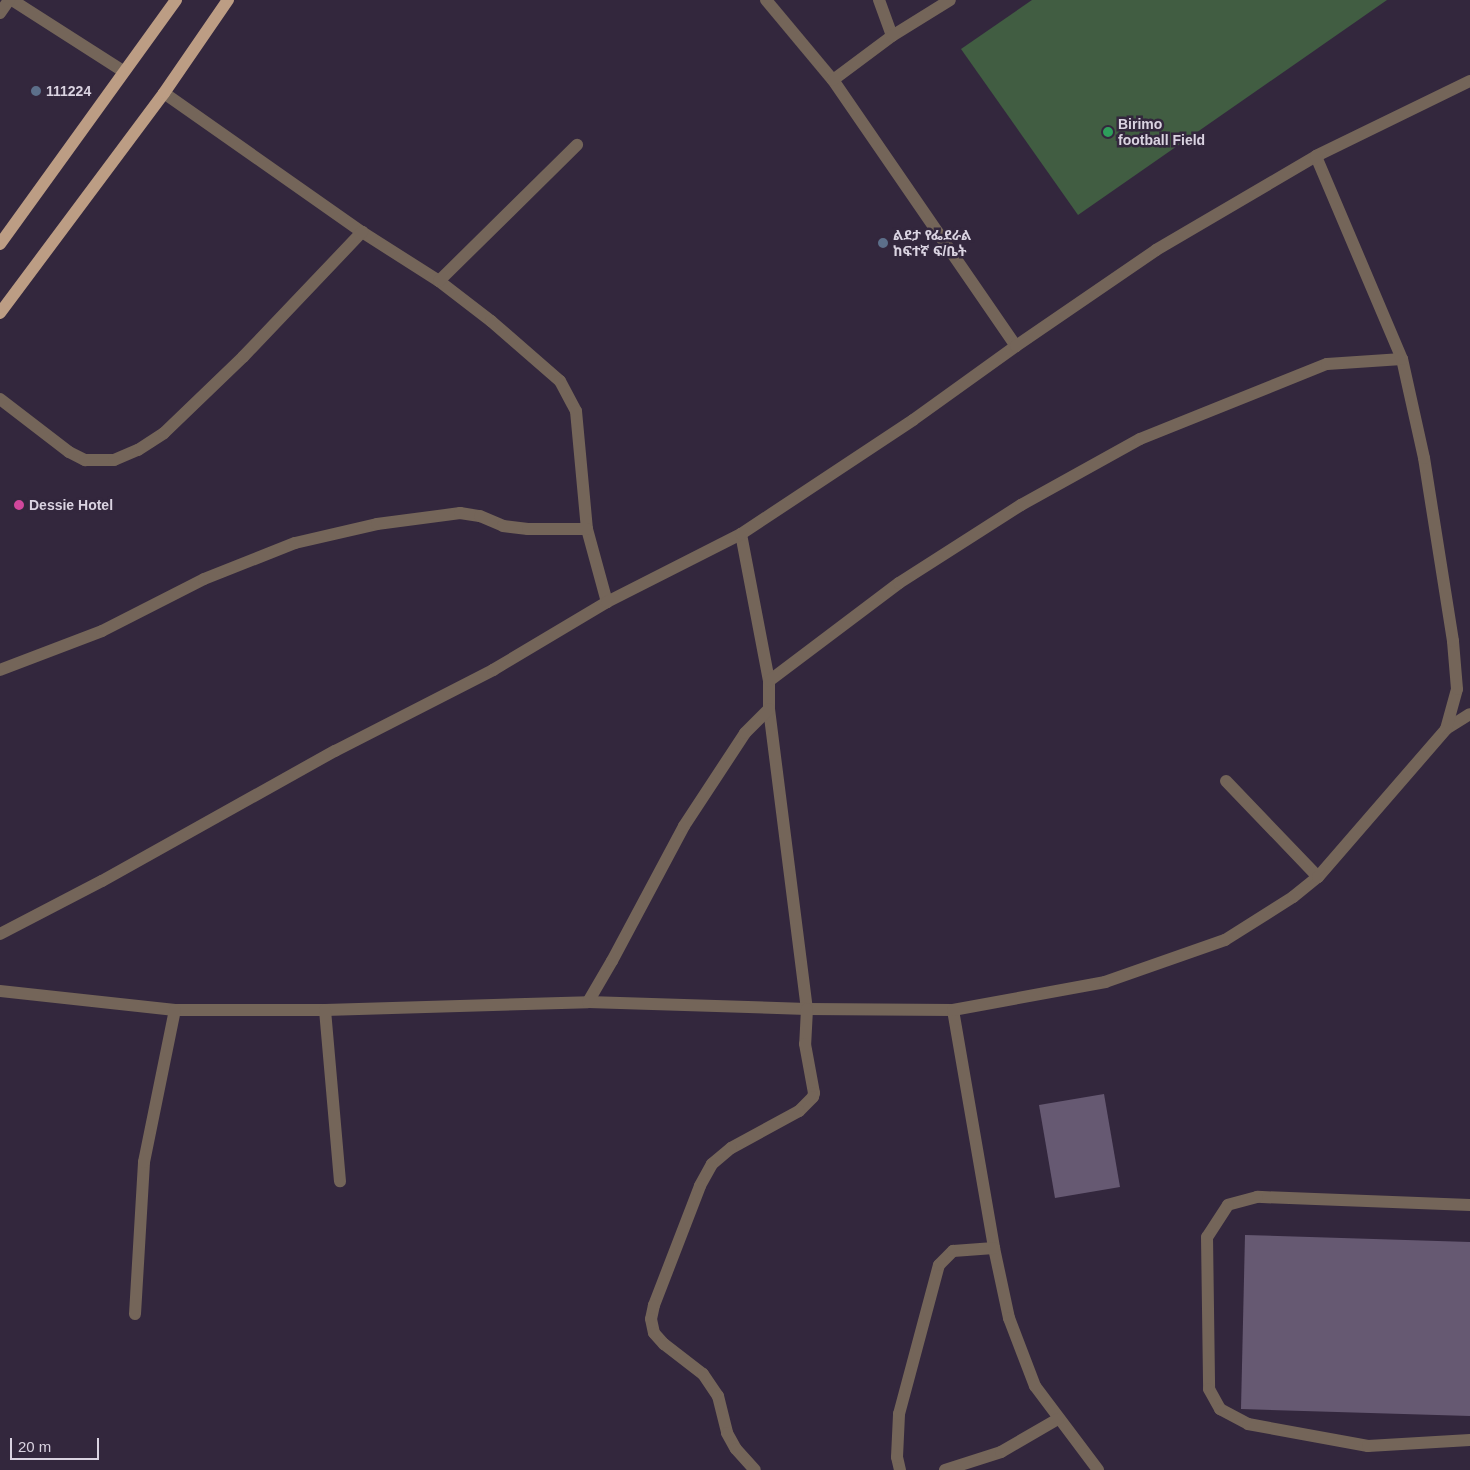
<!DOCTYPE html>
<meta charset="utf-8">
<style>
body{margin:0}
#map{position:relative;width:1470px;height:1470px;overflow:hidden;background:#33273d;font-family:Arial,"Noto Sans Ethiopic",sans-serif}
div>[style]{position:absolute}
.green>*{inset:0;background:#415d42}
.building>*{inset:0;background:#665972}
.minor>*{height:12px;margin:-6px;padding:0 6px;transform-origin:6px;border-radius:6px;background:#746559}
.major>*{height:12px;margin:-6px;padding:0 6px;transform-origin:6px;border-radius:6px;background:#bc9d84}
.dots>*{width:14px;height:14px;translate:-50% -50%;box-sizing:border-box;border:2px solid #33273d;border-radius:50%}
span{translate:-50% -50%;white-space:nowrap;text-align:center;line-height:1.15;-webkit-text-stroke:5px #33273d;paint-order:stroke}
.poi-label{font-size:14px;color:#dad3e1;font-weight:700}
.left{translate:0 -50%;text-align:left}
.scale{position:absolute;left:10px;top:1438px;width:89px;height:22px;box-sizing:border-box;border:2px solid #dad3e1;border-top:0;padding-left:6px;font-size:15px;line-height:18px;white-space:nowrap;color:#dad3e1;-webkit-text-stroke:4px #33273d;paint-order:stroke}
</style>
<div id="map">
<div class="green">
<div style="clip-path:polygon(1032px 0,1387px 0,1078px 215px,961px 49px)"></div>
</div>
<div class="building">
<div style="clip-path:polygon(1104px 1094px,1120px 1187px,1055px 1198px,1039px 1105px)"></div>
<div style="clip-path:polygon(1245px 1235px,1470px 1242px,1470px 1416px,1241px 1409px)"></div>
</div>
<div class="minor">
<div style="left:12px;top:0;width:132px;rotate:32.6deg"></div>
<div style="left:766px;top:0;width:104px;rotate:50.1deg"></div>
<div style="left:833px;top:80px;width:323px;rotate:55.5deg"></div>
<div style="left:879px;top:0;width:38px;rotate:70deg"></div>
<div style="left:0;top:13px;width:16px;rotate:-55deg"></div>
<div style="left:833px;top:80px;width:74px;rotate:-36.7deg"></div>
<div style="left:892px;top:36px;width:68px;rotate:-31.8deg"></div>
<div style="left:164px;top:93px;width:242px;rotate:35.1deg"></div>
<div style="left:362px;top:232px;width:91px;rotate:32.5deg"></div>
<div style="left:439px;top:281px;width:66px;rotate:37.6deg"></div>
<div style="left:491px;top:321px;width:91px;rotate:41deg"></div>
<div style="left:560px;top:381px;width:34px;rotate:62deg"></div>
<div style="left:576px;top:411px;width:119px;rotate:84.7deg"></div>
<div style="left:587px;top:529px;width:76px;rotate:74.7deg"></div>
<div style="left:439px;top:281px;width:194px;rotate:-44.6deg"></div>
<div style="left:0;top:399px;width:87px;rotate:37.5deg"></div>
<div style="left:69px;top:452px;width:18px;rotate:27deg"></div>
<div style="left:85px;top:460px;width:29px"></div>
<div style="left:114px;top:460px;width:26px;rotate:-23deg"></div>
<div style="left:138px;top:450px;width:31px;rotate:-33deg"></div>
<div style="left:164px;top:433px;width:110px;rotate:-43.9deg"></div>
<div style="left:243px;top:357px;width:173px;rotate:-46.4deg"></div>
<div style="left:741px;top:534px;width:150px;rotate:79.2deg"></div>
<div style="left:769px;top:681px;width:28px;rotate:90deg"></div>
<div style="left:769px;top:709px;width:302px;rotate:82.8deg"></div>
<div style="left:807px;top:1009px;width:146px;rotate:0.4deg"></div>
<div style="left:953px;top:1010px;width:242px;rotate:80.2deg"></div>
<div style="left:994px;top:1248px;width:72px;rotate:77.9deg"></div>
<div style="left:1009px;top:1318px;width:73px;rotate:69.1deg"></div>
<div style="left:1035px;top:1386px;width:105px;rotate:53.1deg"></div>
<div style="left:0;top:670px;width:109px;rotate:-20.9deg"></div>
<div style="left:102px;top:631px;width:114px;rotate:-27deg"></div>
<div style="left:204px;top:579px;width:98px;rotate:-21.6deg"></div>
<div style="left:295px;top:543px;width:84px;rotate:-13deg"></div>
<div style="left:377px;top:524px;width:84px;rotate:-7.5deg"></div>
<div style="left:460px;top:513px;width:20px;rotate:9deg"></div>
<div style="left:480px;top:516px;width:25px;rotate:23deg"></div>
<div style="left:503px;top:526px;width:25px;rotate:7deg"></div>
<div style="left:528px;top:529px;width:59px"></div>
<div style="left:769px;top:681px;width:163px;rotate:-37deg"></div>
<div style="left:899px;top:583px;width:145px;rotate:-32.6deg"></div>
<div style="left:1021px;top:505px;width:136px;rotate:-29deg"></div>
<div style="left:1140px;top:439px;width:201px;rotate:-21.9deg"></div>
<div style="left:1327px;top:364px;width:75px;rotate:-3.8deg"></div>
<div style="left:1446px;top:729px;width:28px;rotate:-32deg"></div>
<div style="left:1226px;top:781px;width:133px;rotate:46.2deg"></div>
<div style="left:0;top:934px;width:115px;rotate:-27.5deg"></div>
<div style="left:102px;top:881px;width:267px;rotate:-29.2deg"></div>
<div style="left:335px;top:751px;width:178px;rotate:-27.1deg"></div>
<div style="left:493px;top:670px;width:133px;rotate:-30.8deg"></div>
<div style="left:607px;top:602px;width:150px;rotate:-26.9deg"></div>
<div style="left:741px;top:534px;width:206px;rotate:-33.5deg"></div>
<div style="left:913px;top:420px;width:127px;rotate:-35.7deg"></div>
<div style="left:1016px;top:346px;width:170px;rotate:-34.4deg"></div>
<div style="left:1156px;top:250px;width:186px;rotate:-30.4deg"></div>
<div style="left:1316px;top:156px;width:171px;rotate:-26deg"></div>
<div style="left:0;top:991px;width:176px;rotate:6.2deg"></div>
<div style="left:175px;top:1010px;width:150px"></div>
<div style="left:325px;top:1010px;width:263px;rotate:-1.7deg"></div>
<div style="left:588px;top:1002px;width:219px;rotate:1.8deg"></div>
<div style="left:807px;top:1009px;width:35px;rotate:93deg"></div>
<div style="left:805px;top:1044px;width:50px;rotate:79.6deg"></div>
<div style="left:814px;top:1093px;width:4px;rotate:104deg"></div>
<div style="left:813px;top:1097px;width:20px;rotate:135deg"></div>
<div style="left:799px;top:1111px;width:77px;rotate:151.4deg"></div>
<div style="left:731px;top:1148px;width:25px;rotate:140deg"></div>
<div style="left:712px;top:1164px;width:25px;rotate:119deg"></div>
<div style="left:700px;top:1186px;width:128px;rotate:111.1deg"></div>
<div style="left:654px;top:1305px;width:14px;rotate:102deg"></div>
<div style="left:651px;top:1319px;width:14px;rotate:78deg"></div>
<div style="left:654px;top:1333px;width:15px;rotate:48deg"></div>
<div style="left:664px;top:1344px;width:49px;rotate:37.6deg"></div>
<div style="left:703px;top:1374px;width:27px;rotate:56deg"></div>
<div style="left:718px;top:1396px;width:38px;rotate:76deg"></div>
<div style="left:727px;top:1433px;width:18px;rotate:61deg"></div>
<div style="left:736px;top:1449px;width:28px;rotate:48deg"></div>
<div style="left:588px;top:1002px;width:48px;rotate:-59.7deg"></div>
<div style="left:612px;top:961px;width:153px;rotate:-61.9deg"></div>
<div style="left:684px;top:826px;width:111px;rotate:-56.7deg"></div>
<div style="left:745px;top:733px;width:34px;rotate:-45deg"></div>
<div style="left:325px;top:1010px;width:172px;rotate:85deg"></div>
<div style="left:953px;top:1010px;width:155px;rotate:-10.4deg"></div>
<div style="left:1105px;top:982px;width:127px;rotate:-19.3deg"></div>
<div style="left:1225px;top:940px;width:80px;rotate:-32.3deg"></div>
<div style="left:1293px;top:897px;width:32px;rotate:-39deg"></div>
<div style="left:1318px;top:877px;width:196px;rotate:-49.1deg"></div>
<div style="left:1446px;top:729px;width:41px;rotate:-74.6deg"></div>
<div style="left:1457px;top:689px;width:48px;rotate:-94.8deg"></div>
<div style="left:1453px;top:641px;width:185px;rotate:-99deg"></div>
<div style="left:1424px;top:458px;width:101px;rotate:-102.5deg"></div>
<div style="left:1402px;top:359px;width:220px;rotate:-113deg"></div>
<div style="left:1470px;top:1205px;width:213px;rotate:-177.8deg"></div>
<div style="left:1257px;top:1197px;width:30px;rotate:165deg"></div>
<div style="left:1228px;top:1205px;width:38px;rotate:123deg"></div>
<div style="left:1207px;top:1237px;width:152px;rotate:89.2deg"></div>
<div style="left:1209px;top:1389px;width:23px;rotate:61deg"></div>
<div style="left:1220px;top:1409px;width:32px;rotate:28deg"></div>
<div style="left:1248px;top:1424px;width:122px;rotate:10.4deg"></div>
<div style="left:1368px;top:1446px;width:102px;rotate:-3.4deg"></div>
<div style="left:135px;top:1314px;width:152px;rotate:-86.6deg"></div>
<div style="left:144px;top:1162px;width:155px;rotate:-78.5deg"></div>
<div style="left:900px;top:1470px;width:13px;rotate:-103deg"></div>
<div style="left:897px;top:1457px;width:43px;rotate:-87.3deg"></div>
<div style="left:899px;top:1414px;width:154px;rotate:-75deg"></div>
<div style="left:939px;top:1265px;width:20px;rotate:-45deg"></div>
<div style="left:953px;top:1251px;width:41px;rotate:-4.2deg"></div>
<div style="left:945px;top:1470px;width:59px;rotate:-17.8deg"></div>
<div style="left:1001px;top:1452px;width:66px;rotate:-30.1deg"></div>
</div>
<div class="major">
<div style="left:0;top:244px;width:301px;rotate:-54.2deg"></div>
<div style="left:0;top:313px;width:274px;rotate:-53.3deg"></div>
<div style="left:164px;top:93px;width:113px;rotate:-55.5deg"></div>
</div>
<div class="dots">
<div style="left:36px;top:91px;background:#5c6f8a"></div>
<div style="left:1108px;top:132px;background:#2e9e5b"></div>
<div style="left:883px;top:243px;background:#5c6f8a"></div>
<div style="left:19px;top:505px;background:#d1479c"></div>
</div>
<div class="poi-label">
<span class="left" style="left:46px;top:91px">111224</span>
<span class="left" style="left:1118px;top:132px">Birimo<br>football Field</span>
<span class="left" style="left:893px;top:243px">ልደታ የፌደራል<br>ከፍተኛ ፍ/ቤት</span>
<span class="left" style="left:29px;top:505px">Dessie Hotel</span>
</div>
<div class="scale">20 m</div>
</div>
